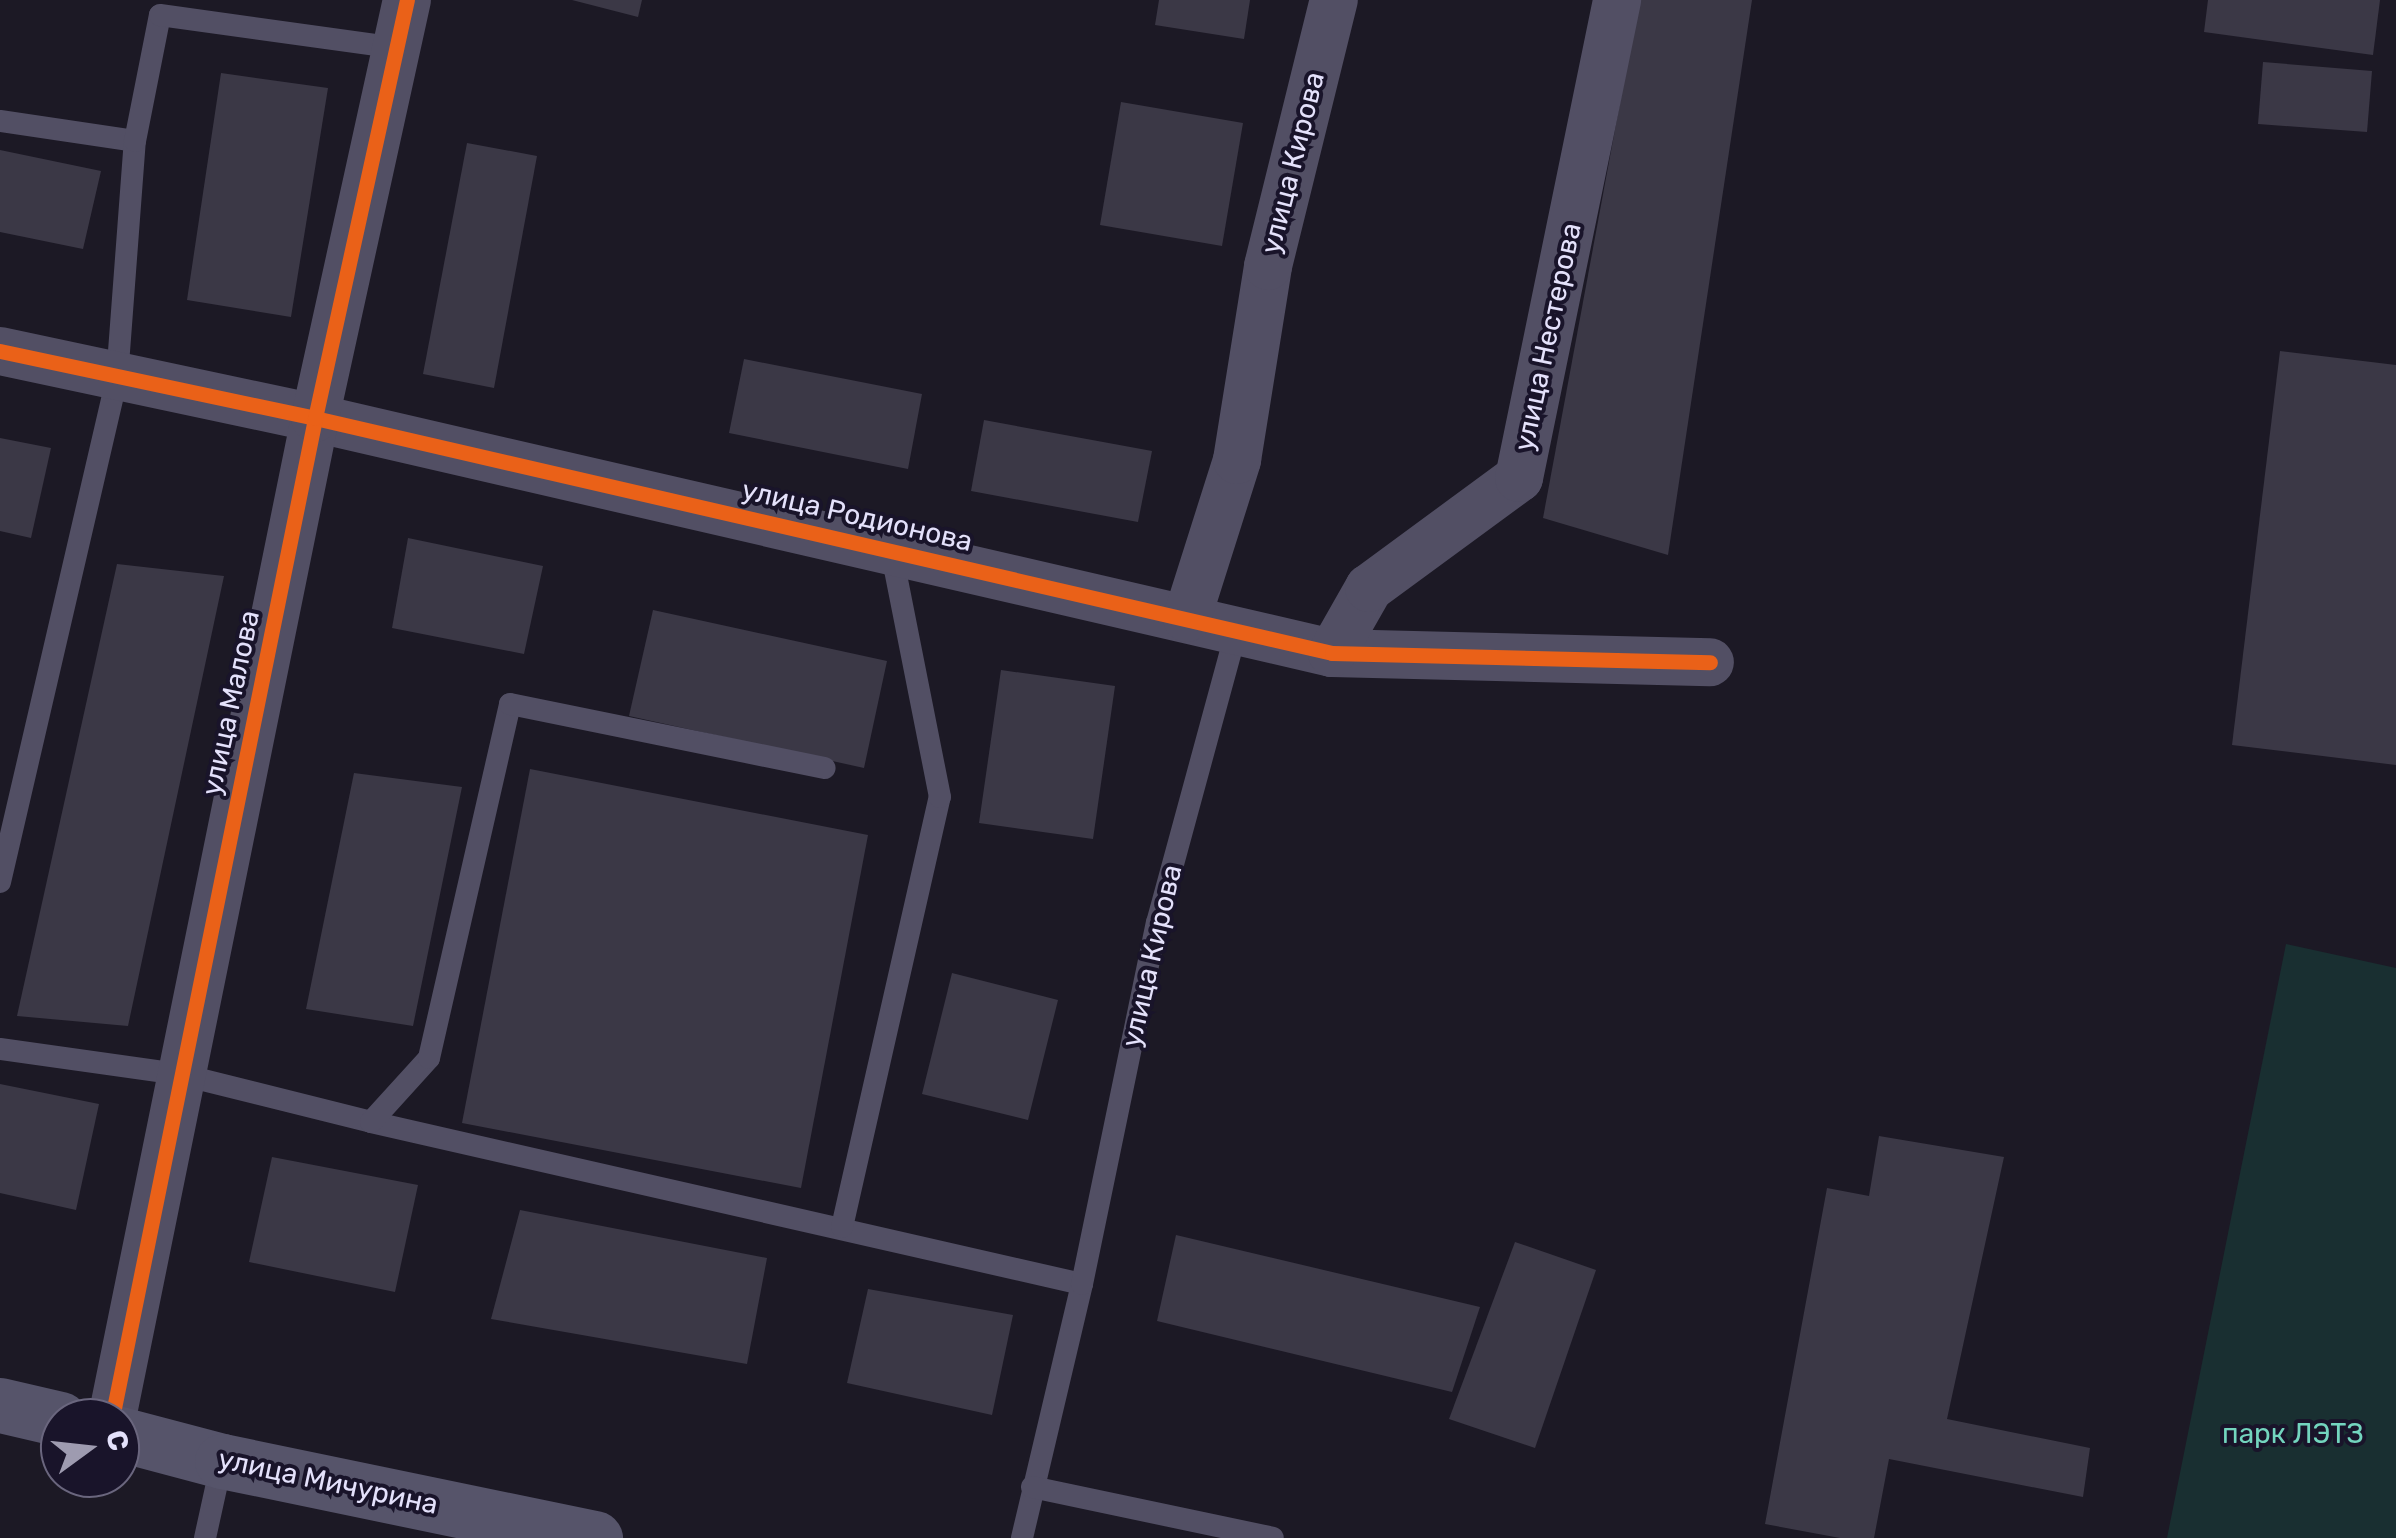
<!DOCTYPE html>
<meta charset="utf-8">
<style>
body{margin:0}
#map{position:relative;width:2396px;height:1538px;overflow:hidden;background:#1c1925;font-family:Rubik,sans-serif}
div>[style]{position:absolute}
.green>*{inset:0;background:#192f31}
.building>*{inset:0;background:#3b3846}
.service>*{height:22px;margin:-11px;padding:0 11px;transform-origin:11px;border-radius:11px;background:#524f64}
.minor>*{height:48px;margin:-24px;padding:0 24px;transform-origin:24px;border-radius:24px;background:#524f64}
.secondary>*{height:55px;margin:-27.5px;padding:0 27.5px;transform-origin:27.5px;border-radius:27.5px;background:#56546a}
.cycleway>*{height:15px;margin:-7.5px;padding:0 7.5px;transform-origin:7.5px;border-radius:7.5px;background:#ea6118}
span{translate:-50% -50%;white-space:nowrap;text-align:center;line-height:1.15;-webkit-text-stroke:8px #19142a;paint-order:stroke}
.street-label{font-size:28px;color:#e4e1fb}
.park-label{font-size:28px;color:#73d5be}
.north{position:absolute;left:40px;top:1398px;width:100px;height:100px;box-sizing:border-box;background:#19142a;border:2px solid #6a667e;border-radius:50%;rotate:75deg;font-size:28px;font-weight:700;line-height:40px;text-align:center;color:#e4e1fb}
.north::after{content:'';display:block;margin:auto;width:35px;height:45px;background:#9e9bb0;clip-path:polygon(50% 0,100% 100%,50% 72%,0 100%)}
</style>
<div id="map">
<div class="green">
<div style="clip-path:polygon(2286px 944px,2396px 968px,2396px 1538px,2167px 1538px)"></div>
</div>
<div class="building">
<div style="clip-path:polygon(572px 0,642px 0,638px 17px)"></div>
<div style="clip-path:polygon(1159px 0,1250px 0,1244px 39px,1155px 25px)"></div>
<div style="clip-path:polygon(1639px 0,1752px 0,1668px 555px,1543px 518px)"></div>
<div style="clip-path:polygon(2208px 0,2380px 0,2373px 55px,2204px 32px)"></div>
<div style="clip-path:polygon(2263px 62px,2372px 71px,2367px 132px,2258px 124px)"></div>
<div style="clip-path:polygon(221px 73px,328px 88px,291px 317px,187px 300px)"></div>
<div style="clip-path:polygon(1121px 102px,1243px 123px,1222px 246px,1100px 225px)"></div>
<div style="clip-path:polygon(467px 143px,537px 156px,494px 388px,423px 374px)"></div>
<div style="clip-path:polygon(0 150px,101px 171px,83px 249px,0 232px)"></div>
<div style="clip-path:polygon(2280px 351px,2396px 365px,2396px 765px,2232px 745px)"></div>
<div style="clip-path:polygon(744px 359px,922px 394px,908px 469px,729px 433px)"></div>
<div style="clip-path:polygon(984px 420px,1152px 451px,1138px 522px,971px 491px)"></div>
<div style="clip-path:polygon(0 438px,51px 448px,31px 538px,0 531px)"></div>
<div style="clip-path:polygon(408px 538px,543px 566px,524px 654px,392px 628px)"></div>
<div style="clip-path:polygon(117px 564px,224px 576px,128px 1026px,17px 1016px)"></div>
<div style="clip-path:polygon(653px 610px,887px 661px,864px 768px,629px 716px)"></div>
<div style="clip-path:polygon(1001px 670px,1115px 686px,1093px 839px,979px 823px)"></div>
<div style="clip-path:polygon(530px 769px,868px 835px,801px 1188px,462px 1123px)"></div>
<div style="clip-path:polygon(354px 773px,462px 787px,413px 1026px,306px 1009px)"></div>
<div style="clip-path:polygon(952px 973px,1058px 1000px,1028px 1120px,922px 1094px)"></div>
<div style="clip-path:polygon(0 1084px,99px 1104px,76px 1210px,0 1193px)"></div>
<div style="clip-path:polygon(1879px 1136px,2004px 1157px,1947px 1419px,2090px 1448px,2083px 1497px,1889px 1459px,1874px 1538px,1840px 1538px,1765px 1524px,1827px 1188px,1869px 1196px)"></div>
<div style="clip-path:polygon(272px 1157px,418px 1185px,395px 1292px,249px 1262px)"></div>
<div style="clip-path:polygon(520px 1210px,767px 1258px,747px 1364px,491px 1319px)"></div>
<div style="clip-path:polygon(1176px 1235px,1480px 1307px,1452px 1392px,1157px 1321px)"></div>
<div style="clip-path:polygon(1515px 1242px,1596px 1270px,1535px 1448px,1449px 1419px)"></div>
<div style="clip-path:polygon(868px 1289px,1013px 1315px,992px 1415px,847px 1383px)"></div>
</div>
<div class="service">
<div style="left:0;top:121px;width:136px;rotate:8.4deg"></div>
<div style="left:0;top:882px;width:517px;rotate:-76.93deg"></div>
<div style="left:117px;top:378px;width:238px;rotate:-85.7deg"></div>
<div style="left:135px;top:141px;width:128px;rotate:-78.8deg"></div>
<div style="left:160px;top:15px;width:239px;rotate:7.9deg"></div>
<div style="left:0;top:1049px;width:181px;rotate:8deg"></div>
<div style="left:179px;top:1074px;width:198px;rotate:14deg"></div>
<div style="left:371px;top:1122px;width:729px;rotate:12.84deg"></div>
<div style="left:1082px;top:1284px;width:261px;rotate:103.3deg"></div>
<div style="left:371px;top:1122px;width:86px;rotate:-47.8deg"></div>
<div style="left:429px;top:1058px;width:363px;rotate:-77.1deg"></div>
<div style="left:510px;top:704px;width:321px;rotate:11.5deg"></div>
<div style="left:842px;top:1227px;width:441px;rotate:-77.2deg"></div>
<div style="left:940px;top:797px;width:253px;rotate:-101.2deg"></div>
<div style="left:1082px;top:1284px;width:369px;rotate:-78.3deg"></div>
<div style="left:1157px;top:923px;width:302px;rotate:-74.8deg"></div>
<div style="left:1032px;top:1487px;width:246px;rotate:11.9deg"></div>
<div style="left:205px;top:1538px;width:79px;rotate:-77.6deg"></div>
</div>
<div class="minor">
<div style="left:0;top:351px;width:322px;rotate:12deg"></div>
<div style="left:315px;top:418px;width:1044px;rotate:13.01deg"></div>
<div style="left:1332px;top:653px;width:378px;rotate:1.4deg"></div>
<div style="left:1187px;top:618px;width:166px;rotate:-72.4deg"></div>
<div style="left:1237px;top:460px;width:196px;rotate:-80.9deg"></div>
<div style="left:1268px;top:266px;width:274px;rotate:-76.1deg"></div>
<div style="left:1332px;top:653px;width:75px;rotate:-60.4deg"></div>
<div style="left:1369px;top:588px;width:186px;rotate:-36.3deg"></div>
<div style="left:1519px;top:478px;width:488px;rotate:-78.4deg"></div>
<div style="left:112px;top:1418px;width:1020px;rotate:-78.52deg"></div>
<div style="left:315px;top:418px;width:428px;rotate:-77.6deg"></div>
</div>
<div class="secondary">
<div style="left:0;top:1405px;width:62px;rotate:13.1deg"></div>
<div style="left:120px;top:1434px;width:106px;rotate:14.8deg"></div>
<div style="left:222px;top:1461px;width:381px;rotate:11.7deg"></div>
</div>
<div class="cycleway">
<div style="left:0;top:351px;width:322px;rotate:12deg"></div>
<div style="left:315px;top:418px;width:1044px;rotate:13.01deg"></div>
<div style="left:1332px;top:653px;width:378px;rotate:1.4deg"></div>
<div style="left:112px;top:1418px;width:1020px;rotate:-78.52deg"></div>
<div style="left:315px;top:418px;width:428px;rotate:-77.6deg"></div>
</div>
<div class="street-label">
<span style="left:1293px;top:163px;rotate:-76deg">улица Кирова</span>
<span style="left:1548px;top:337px;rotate:-78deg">улица Нестерова</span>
<span style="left:857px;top:516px;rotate:13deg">улица Родионова</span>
<span style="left:231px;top:703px;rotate:-78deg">улица Малова</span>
<span style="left:1152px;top:956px;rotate:-77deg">улица Кирова</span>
<span style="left:328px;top:1482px;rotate:12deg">улица Мичурина</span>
</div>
<div class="park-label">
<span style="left:2293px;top:1434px">парк ЛЭТЗ</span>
</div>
<div class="north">С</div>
</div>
